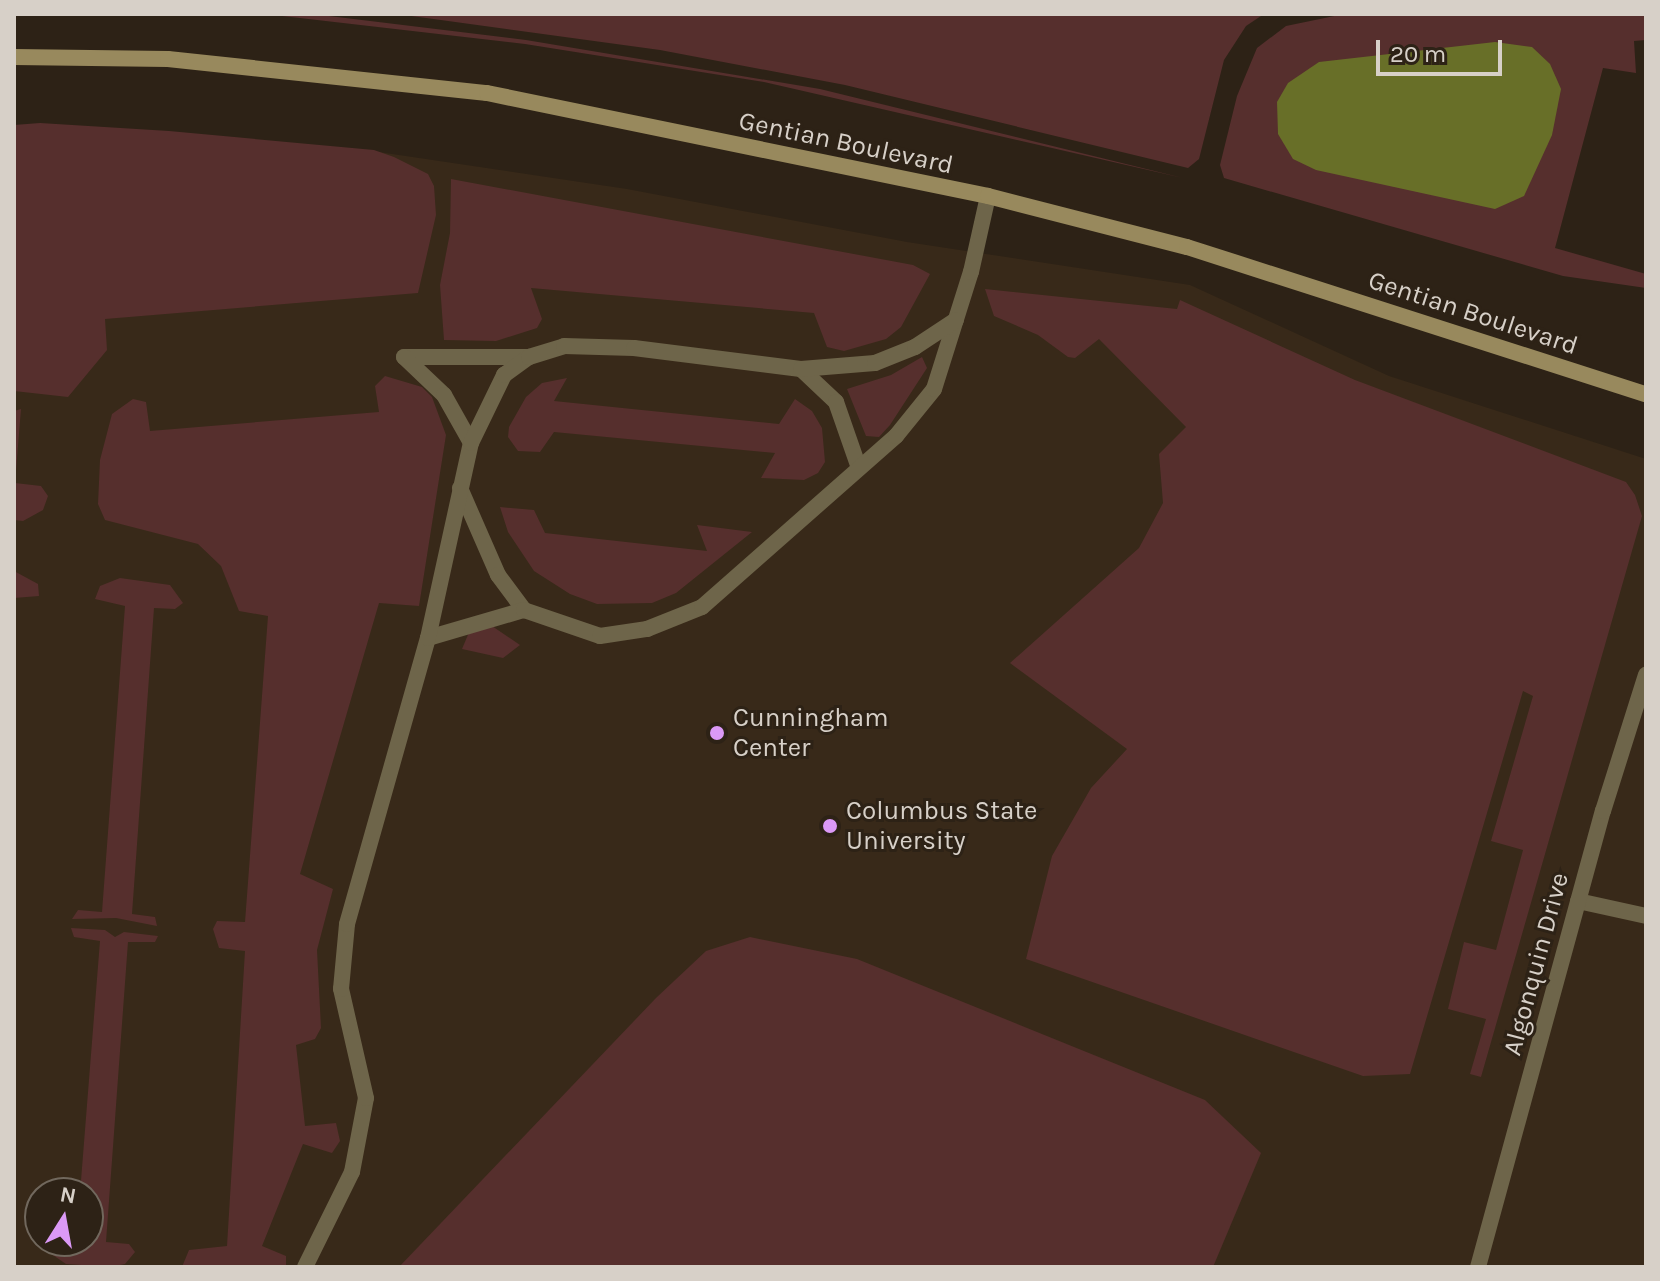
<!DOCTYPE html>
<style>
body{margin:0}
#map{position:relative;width:1660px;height:1281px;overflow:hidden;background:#2d2216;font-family:Karla,sans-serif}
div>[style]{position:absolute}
.built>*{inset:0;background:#382919}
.green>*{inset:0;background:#562f2d}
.water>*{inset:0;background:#686f28}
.service>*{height:16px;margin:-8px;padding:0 8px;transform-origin:8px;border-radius:8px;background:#6e654a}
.minor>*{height:16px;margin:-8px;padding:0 8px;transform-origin:8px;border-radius:8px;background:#6e654a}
.secondary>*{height:16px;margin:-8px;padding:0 8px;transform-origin:8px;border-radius:8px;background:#98895d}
.dots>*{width:22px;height:22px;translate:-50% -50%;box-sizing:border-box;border:4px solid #2d2216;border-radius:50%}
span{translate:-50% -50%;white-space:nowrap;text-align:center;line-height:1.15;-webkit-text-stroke:6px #2d2216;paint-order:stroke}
.street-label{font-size:26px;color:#d7d0c8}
.poi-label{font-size:26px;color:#d7d0c8}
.left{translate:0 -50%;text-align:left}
.frame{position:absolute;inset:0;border:16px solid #d7d0c8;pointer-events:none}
.north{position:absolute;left:24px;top:1177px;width:80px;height:80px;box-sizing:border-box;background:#2d2216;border:2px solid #71685d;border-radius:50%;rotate:11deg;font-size:22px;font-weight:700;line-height:32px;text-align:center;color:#d7d0c8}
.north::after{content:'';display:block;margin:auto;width:28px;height:36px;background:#db99f6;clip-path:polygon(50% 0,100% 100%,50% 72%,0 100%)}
.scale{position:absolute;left:1376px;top:40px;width:126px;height:36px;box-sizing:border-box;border:4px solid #d7d0c8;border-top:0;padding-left:10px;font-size:24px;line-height:28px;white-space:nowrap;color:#d7d0c8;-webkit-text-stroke:6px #2d2216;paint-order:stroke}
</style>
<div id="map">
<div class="built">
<div style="clip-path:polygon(evenodd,14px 139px,372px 151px,627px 189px,907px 242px,1190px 285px,1389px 376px,1646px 459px,1646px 1267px,14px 1267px,14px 139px,40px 1193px,88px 1193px,88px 1241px,40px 1241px,40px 1193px)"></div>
</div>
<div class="green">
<div style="clip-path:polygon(265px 14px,329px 16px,526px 40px,820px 89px,1183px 178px,764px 82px,525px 44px)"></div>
<div style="clip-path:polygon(397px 14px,1264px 14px,1246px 26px,1224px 60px,1199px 159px,1188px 168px,845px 85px,660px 50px)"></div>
<div style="clip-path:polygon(1344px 14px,1646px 14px,1646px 40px,1634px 41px,1636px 73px,1603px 68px,1555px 248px,1646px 274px,1646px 288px,1563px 276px,1224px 178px,1220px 165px,1237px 96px,1257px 48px,1286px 26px)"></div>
<div style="clip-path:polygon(40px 123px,169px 131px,374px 150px,394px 157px,428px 174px,434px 186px,436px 215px,418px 293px,105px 319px,107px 350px,68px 397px,14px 391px,14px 125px)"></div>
<div style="clip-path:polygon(451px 179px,913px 265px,930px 274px,901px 327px,886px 339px,844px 351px,827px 347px,814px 313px,531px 288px,542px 319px,537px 328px,496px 341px,444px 340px,440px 285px,450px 233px)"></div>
<div style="clip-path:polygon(985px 289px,1177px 309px,1180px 300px,1355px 380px,1626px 482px,1635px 495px,1642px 516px,1481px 1077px,1470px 1074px,1486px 1019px,1448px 1009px,1464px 942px,1496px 950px,1523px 850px,1491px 841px,1533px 696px,1523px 691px,1410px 1074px,1363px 1076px,1026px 959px,1052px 856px,1091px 788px,1127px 749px,1010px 663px,1139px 548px,1163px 503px,1159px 454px,1186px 427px,1099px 339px,1075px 358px,1068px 357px,1038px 335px,994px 316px)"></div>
<div style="clip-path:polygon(922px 357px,927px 368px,890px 425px,879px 437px,866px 436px,847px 389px,891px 375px)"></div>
<div style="clip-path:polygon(385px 376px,422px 387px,432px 397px,446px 435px,419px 606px,379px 603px,300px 874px,333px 889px,317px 950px,321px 1028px,315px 1039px,296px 1045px,305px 1126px,336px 1123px,340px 1141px,332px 1153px,303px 1144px,262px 1246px,286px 1256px,286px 1267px,182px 1267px,189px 1250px,227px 1246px,245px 951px,219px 948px,213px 929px,217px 921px,245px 922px,268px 616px,239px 611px,221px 566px,198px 544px,105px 520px,98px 504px,100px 460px,112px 414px,133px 399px,146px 402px,150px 431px,379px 412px,375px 386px)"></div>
<div style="clip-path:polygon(567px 378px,554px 401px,779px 424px,795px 399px,812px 411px,822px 428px,825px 462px,818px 473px,804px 480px,761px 478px,775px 453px,554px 432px,540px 452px,518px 451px,508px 437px,509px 427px,526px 397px,542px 383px)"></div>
<div style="clip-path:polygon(21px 409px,15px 483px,41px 486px,48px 496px,43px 510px,23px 521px,14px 520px,14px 411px)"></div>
<div style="clip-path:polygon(500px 507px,534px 510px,545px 533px,707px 551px,697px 525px,752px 532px,676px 593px,652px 603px,597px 604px,570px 594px,534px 571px,508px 532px)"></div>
<div style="clip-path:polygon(14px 571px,38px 584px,39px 596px,14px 598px)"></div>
<div style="clip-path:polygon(120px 578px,170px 585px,183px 603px,175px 609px,154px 608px,132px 914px,155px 917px,157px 926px,116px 918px,72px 919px,78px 910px,102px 912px,125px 606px,95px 599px,100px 586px)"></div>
<div style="clip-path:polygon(492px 626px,520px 645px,503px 658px,462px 649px,470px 630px)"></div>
<div style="clip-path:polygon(71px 928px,105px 930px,115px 937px,124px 932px,158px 936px,155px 942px,128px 942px,106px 1242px,129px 1244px,135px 1252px,125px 1264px,111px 1267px,66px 1264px,47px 1251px,52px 1241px,88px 1241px,88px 1193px,80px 1193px,100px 941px,74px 937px)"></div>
<div style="clip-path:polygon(750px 937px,857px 959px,1205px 1100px,1261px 1153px,1213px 1267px,399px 1267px,656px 998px,706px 951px)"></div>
</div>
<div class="water">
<div style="clip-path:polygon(1495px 42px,1532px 47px,1550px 64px,1561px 89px,1552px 135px,1524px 196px,1495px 209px,1316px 170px,1293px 159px,1278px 134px,1277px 102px,1288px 83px,1319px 62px)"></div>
</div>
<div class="service">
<div style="left:404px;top:357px;width:125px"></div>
<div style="left:404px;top:357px;width:55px;rotate:43.5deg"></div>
<div style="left:444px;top:395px;width:55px;rotate:60.6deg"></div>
<div style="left:801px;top:369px;width:48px;rotate:43.3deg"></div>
<div style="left:836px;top:402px;width:70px;rotate:70.8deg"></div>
<div style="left:460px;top:488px;width:95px;rotate:66.4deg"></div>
<div style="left:498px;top:575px;width:44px;rotate:53.4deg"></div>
<div style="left:428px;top:638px;width:100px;rotate:-16.3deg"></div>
<div style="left:524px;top:610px;width:80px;rotate:18.9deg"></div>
<div style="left:600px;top:636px;width:48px;rotate:-8.5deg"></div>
<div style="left:647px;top:629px;width:59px;rotate:-21.8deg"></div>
<div style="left:702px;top:607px;width:259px;rotate:-41.4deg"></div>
<div style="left:896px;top:436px;width:60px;rotate:-51deg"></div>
<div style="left:934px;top:389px;width:123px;rotate:-72.5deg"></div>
<div style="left:971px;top:272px;width:78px;rotate:-77.4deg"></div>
<div style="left:1578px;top:901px;width:70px;rotate:12.4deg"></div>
<div style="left:305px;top:1267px;width:106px;rotate:-63.7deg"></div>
<div style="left:352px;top:1172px;width:75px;rotate:-79.3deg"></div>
<div style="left:366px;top:1098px;width:112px;rotate:-102.9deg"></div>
<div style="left:341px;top:989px;width:65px;rotate:-84.7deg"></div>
<div style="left:347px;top:924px;width:297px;rotate:-74.2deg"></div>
<div style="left:428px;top:638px;width:200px;rotate:-77.6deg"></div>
<div style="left:471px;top:443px;width:76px;rotate:-64.1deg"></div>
<div style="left:504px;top:375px;width:31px;rotate:-36deg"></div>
<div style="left:529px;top:357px;width:37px;rotate:-17deg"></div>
<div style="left:564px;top:346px;width:70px;rotate:1.6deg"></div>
<div style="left:634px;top:348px;width:168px;rotate:7.2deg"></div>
<div style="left:801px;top:369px;width:74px;rotate:-4.6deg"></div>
<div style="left:875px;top:363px;width:43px;rotate:-21.8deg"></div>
<div style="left:915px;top:347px;width:49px;rotate:-33.4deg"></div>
</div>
<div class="minor">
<div style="left:1478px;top:1267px;width:473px;rotate:-74.7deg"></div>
<div style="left:1603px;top:811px;width:143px;rotate:-72.5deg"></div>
</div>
<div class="secondary">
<div style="left:14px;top:57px;width:154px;rotate:0.7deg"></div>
<div style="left:168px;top:59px;width:321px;rotate:6.1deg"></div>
<div style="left:487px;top:93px;width:511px;rotate:11.62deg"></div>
<div style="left:988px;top:196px;width:205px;rotate:14.4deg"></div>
<div style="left:1187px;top:247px;width:482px;rotate:17.8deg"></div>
</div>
<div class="dots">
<div style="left:717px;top:733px;background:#db99f6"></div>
<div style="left:830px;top:826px;background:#db99f6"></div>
</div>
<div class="street-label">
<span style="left:846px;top:143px;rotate:12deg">Gentian Boulevard</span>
<span style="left:1473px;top:313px;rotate:18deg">Gentian Boulevard</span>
<span style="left:1536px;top:964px;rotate:-75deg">Algonquin Drive</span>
</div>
<div class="poi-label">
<span class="left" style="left:733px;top:733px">Cunningham<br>Center</span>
<span class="left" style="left:846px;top:826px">Columbus State<br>University</span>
</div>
<div class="frame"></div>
<div class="north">N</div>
<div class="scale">20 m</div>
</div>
